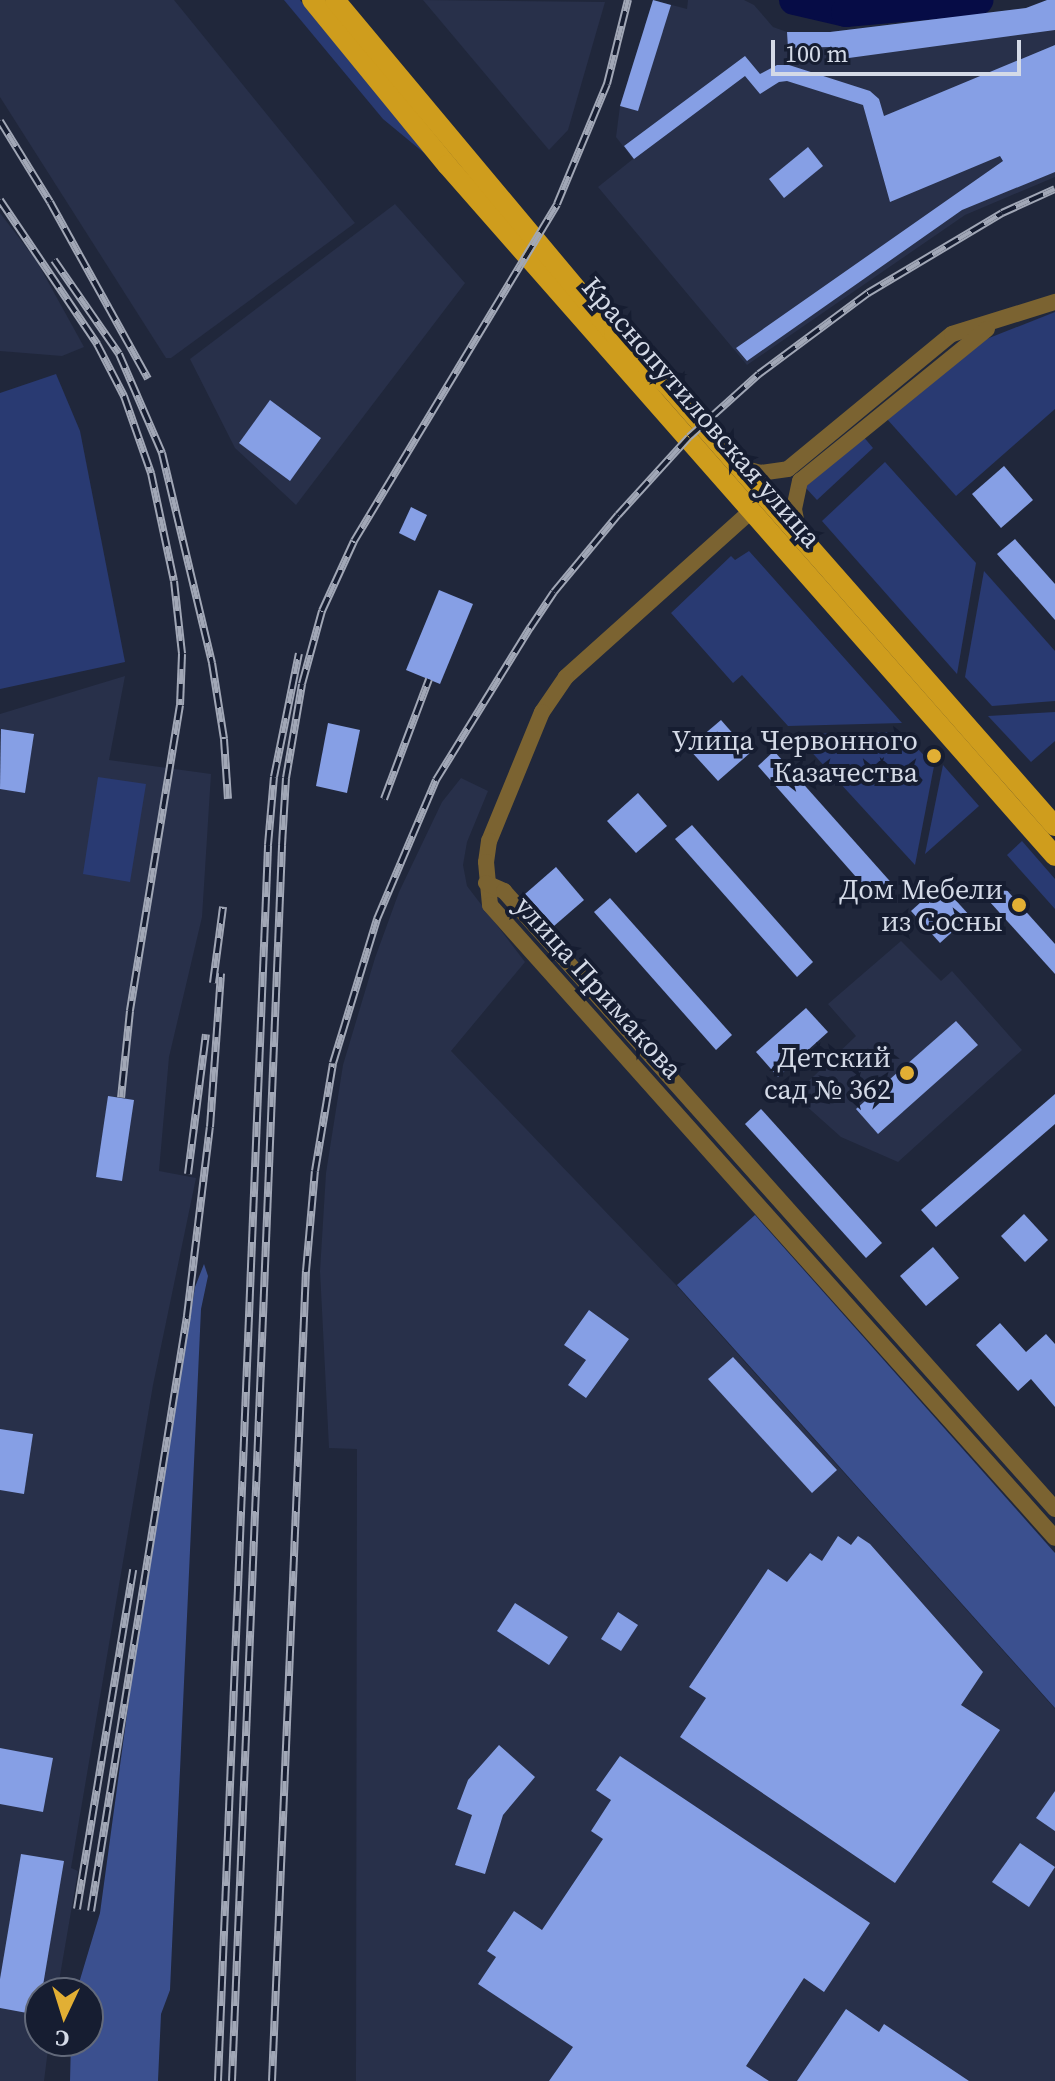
<!DOCTYPE html>
<meta charset="utf-8">
<style>
body{margin:0}
#map{position:relative;width:1055px;height:2081px;overflow:hidden;background:#20273b;font-family:"Source Serif 4",serif}
div>[style]{position:absolute}
.built>*{inset:0;background:#28304a}
.green>*{inset:0;background:#293a72}
.forest>*{inset:0;background:#3b508f}
.river>*{height:30px;margin:-15px;padding:0 15px;transform-origin:15px;border-radius:15px;background:#060c46}
.building>*{inset:0;background:#869fe5}
.minor>*{height:16px;margin:-8px;padding:0 8px;transform-origin:8px;border-radius:8px;background:#7b6331}
.major>*{height:20px;margin:-10px;padding:0 10px;transform-origin:10px;border-radius:10px;background:#cf9d1d}
.rail>*{height:8px;margin-top:-4px;transform-origin:0;background:repeating-linear-gradient(90deg,#161d31 0 15px,#a1a7b6 0 30px);box-sizing:border-box;border-block:2px solid #a1a7b6}
.dots>*{width:22px;height:22px;translate:-50% -50%;box-sizing:border-box;border:4px solid #161d31;border-radius:50%}
span{translate:-50% -50%;white-space:nowrap;text-align:center;line-height:1.15;-webkit-text-stroke:8px #161d31;paint-order:stroke}
.street-label{font-size:28px;color:#d4dae7}
.poi-label{font-size:28px;color:#d4dae7}
.right{translate:-100% -50%;text-align:right}
.north{position:absolute;left:24px;top:1977px;width:80px;height:80px;box-sizing:border-box;background:#161d31;border:2px solid #62697a;border-radius:50%;rotate:184deg;font-size:22px;font-weight:700;line-height:32px;text-align:center;color:#d4dae7}
.north::after{content:'';display:block;margin:auto;width:28px;height:36px;background:#e2af34;clip-path:polygon(50% 0,100% 100%,50% 72%,0 100%)}
.scale{position:absolute;left:771px;top:40px;width:250px;height:36px;box-sizing:border-box;border:4px solid #d4dae7;border-top:0;padding-left:10px;font-size:24px;line-height:28px;white-space:nowrap;color:#d4dae7;-webkit-text-stroke:6px #161d31;paint-order:stroke}
</style>
<div id="map">
<div class="built">
<div style="clip-path:polygon(0 0,174px 0,355px 223px,171px 358px,166px 358px,0 97px)"></div>
<div style="clip-path:polygon(423px 0,605px 2px,568px 130px,549px 150px)"></div>
<div style="clip-path:polygon(653px 0,687px 9px,688px 0,744px 0,754px 5px,773px 27px,787px 32px,830px 32px,1026px 8px,1055px 0,1055px 177px,965px 215px,747px 365px,598px 187px,633px 159px,616px 137px,620px 106px)"></div>
<div style="clip-path:polygon(395px 204px,465px 283px,296px 505px,235px 448px,190px 359px)"></div>
<div style="clip-path:polygon(0 213px,36px 260px,84px 347px,62px 356px,0 351px)"></div>
<div style="clip-path:polygon(125px 676px,109px 760px,211px 774px,202px 917px,169px 1057px,159px 1171px,196px 1178px,153px 1385px,71px 1868px,78px 1871px,57px 1993px,40px 1993px,40px 2041px,49px 2041px,44px 2081px,0 2081px,0 714px)"></div>
<div style="clip-path:polygon(461px 778px,488px 791px,467px 842px,463px 865px,467px 886px,525px 962px,451px 1051px,676px 1285px,1055px 1709px,1055px 2081px,356px 2081px,357px 1449px,329px 1448px,320px 1271px,326px 1173px,343px 1065px,375px 958px,399px 892px,442px 802px)"></div>
<div style="clip-path:polygon(901px 941px,941px 981px,952px 971px,1022px 1050px,898px 1162px,841px 1137px,794px 1095px,856px 1036px,828px 1004px)"></div>
</div>
<div class="green">
<div style="clip-path:polygon(284px 0,300px 0,429px 157px,383px 119px)"></div>
<div style="clip-path:polygon(1055px 312px,1055px 409px,956px 496px,887px 419px,984px 340px)"></div>
<div style="clip-path:polygon(56px 374px,80px 431px,125px 662px,0 689px,0 393px)"></div>
<div style="clip-path:polygon(862px 435px,873px 448px,817px 500px,805px 487px)"></div>
<div style="clip-path:polygon(885px 462px,976px 563px,957px 674px,822px 521px)"></div>
<div style="clip-path:polygon(749px 551px,902px 723px,788px 726px,742px 675px,733px 683px,671px 613px,731px 556px,735px 560px)"></div>
<div style="clip-path:polygon(984px 571px,1055px 651px,1055px 701px,992px 706px,965px 677px)"></div>
<div style="clip-path:polygon(1055px 712px,1055px 741px,1031px 762px,988px 716px)"></div>
<div style="clip-path:polygon(902px 732px,934px 766px,915px 865px,795px 734px)"></div>
<div style="clip-path:polygon(943px 765px,979px 806px,925px 854px)"></div>
<div style="clip-path:polygon(98px 777px,146px 784px,130px 882px,83px 874px)"></div>
<div style="clip-path:polygon(1022px 841px,1055px 879px,1055px 909px,1007px 855px)"></div>
</div>
<div class="forest">
<div style="clip-path:polygon(755px 1215px,1055px 1553px,1055px 1708px,677px 1285px)"></div>
<div style="clip-path:polygon(204px 1264px,208px 1276px,201px 1309px,170px 1990px,161px 2014px,158px 2081px,70px 2081px,71px 2041px,88px 2041px,88px 1993px,76px 1993px,100px 1913px,133px 1670px,195px 1287px)"></div>
</div>
<div class="river">
<div style="left:794px;top:0;width:53px;rotate:13deg"></div>
<div style="left:846px;top:12px;width:133px;rotate:-5.2deg"></div>
</div>
<div class="building">
<div style="clip-path:polygon(653px 0,671px 5px,638px 111px,620px 106px)"></div>
<div style="clip-path:polygon(1047px 0,1055px 0,1055px 30px,834px 60px,831px 47px,788px 48px,787px 32px,830px 32px,1026px 8px)"></div>
<div style="clip-path:polygon(1055px 45px,1055px 172px,962px 210px,747px 361px,736px 348px,1003px 161px,1000px 156px,890px 202px,863px 105px,787px 81px,779px 82px,760px 94px,745px 76px,634px 159px,624px 146px,745px 56px,760px 74px,777px 65px,789px 65px,870px 91px,879px 99px,884px 116px)"></div>
<div style="clip-path:polygon(808px 147px,823px 166px,784px 198px,769px 179px)"></div>
<div style="clip-path:polygon(270px 400px,321px 438px,290px 481px,239px 443px)"></div>
<div style="clip-path:polygon(1004px 466px,1033px 500px,1001px 528px,972px 494px)"></div>
<div style="clip-path:polygon(411px 507px,427px 515px,415px 541px,399px 533px)"></div>
<div style="clip-path:polygon(1015px 539px,1055px 584px,1055px 620px,997px 554px)"></div>
<div style="clip-path:polygon(439px 590px,473px 604px,440px 684px,406px 670px)"></div>
<div style="clip-path:polygon(721px 720px,750px 753px,718px 781px,688px 748px)"></div>
<div style="clip-path:polygon(328px 723px,360px 730px,347px 793px,316px 786px)"></div>
<div style="clip-path:polygon(1px 729px,34px 734px,25px 793px,0 789px)"></div>
<div style="clip-path:polygon(774px 751px,896px 888px,879px 903px,758px 766px)"></div>
<div style="clip-path:polygon(638px 793px,667px 826px,636px 853px,607px 821px)"></div>
<div style="clip-path:polygon(692px 825px,813px 962px,797px 977px,675px 839px)"></div>
<div style="clip-path:polygon(556px 867px,584px 900px,554px 926px,525px 894px)"></div>
<div style="clip-path:polygon(941px 884px,970px 916px,940px 943px,911px 911px)"></div>
<div style="clip-path:polygon(1004px 887px,1055px 944px,1055px 974px,989px 901px)"></div>
<div style="clip-path:polygon(610px 898px,732px 1035px,716px 1050px,594px 912px)"></div>
<div style="clip-path:polygon(806px 1008px,828px 1032px,778px 1077px,756px 1052px)"></div>
<div style="clip-path:polygon(956px 1021px,978px 1045px,878px 1134px,856px 1109px)"></div>
<div style="clip-path:polygon(1055px 1094px,1055px 1124px,936px 1227px,921px 1210px)"></div>
<div style="clip-path:polygon(108px 1096px,134px 1100px,122px 1181px,96px 1177px)"></div>
<div style="clip-path:polygon(761px 1109px,882px 1243px,866px 1258px,745px 1124px)"></div>
<div style="clip-path:polygon(1024px 1214px,1048px 1240px,1025px 1262px,1001px 1236px)"></div>
<div style="clip-path:polygon(933px 1247px,959px 1278px,926px 1306px,900px 1276px)"></div>
<div style="clip-path:polygon(589px 1310px,629px 1339px,586px 1398px,568px 1385px,586px 1360px,564px 1345px)"></div>
<div style="clip-path:polygon(1000px 1323px,1026px 1352px,1046px 1334px,1055px 1344px,1055px 1407px,1031px 1379px,1018px 1391px,976px 1345px)"></div>
<div style="clip-path:polygon(733px 1357px,837px 1470px,812px 1493px,708px 1379px)"></div>
<div style="clip-path:polygon(0 1429px,33px 1434px,24px 1494px,0 1490px)"></div>
<div style="clip-path:polygon(838px 1536px,851px 1545px,858px 1536px,870px 1544px,983px 1672px,961px 1705px,1000px 1730px,895px 1883px,680px 1737px,706px 1698px,689px 1687px,768px 1569px,787px 1582px,810px 1553px,822px 1561px)"></div>
<div style="clip-path:polygon(515px 1603px,568px 1637px,549px 1665px,497px 1631px)"></div>
<div style="clip-path:polygon(618px 1612px,638px 1625px,621px 1651px,601px 1639px)"></div>
<div style="clip-path:polygon(499px 1745px,535px 1777px,503px 1815px,485px 1874px,455px 1865px,472px 1815px,457px 1809px,468px 1780px)"></div>
<div style="clip-path:polygon(0 1748px,53px 1758px,43px 1812px,0 1804px)"></div>
<div style="clip-path:polygon(620px 1756px,870px 1923px,824px 1992px,804px 1978px,746px 2066px,769px 2081px,549px 2081px,573px 2047px,478px 1984px,496px 1957px,487px 1951px,514px 1911px,542px 1930px,603px 1839px,591px 1831px,611px 1800px,596px 1790px)"></div>
<div style="clip-path:polygon(1055px 1791px,1055px 1831px,1036px 1818px)"></div>
<div style="clip-path:polygon(1020px 1843px,1055px 1867px,1029px 1907px,992px 1882px)"></div>
<div style="clip-path:polygon(21px 1854px,64px 1861px,38px 2015px,0 2008px,0 1979px)"></div>
<div style="clip-path:polygon(846px 2009px,879px 2032px,884px 2024px,969px 2081px,797px 2081px)"></div>
</div>
<div class="minor">
<div style="left:739px;top:467px;width:22px;rotate:16deg"></div>
<div style="left:760px;top:473px;width:28px;rotate:-8deg"></div>
<div style="left:788px;top:469px;width:212px;rotate:-39.5deg"></div>
<div style="left:952px;top:334px;width:108px;rotate:-17.3deg"></div>
<div style="left:751px;top:511px;width:249px;rotate:138.1deg"></div>
<div style="left:566px;top:677px;width:42px;rotate:124.4deg"></div>
<div style="left:542px;top:712px;width:139px;rotate:112.3deg"></div>
<div style="left:489px;top:841px;width:21px;rotate:98deg"></div>
<div style="left:486px;top:862px;width:43px;rotate:84.7deg"></div>
<div style="left:490px;top:905px;width:848px;rotate:48.25deg"></div>
<div style="left:799px;top:535px;width:26px;rotate:-101deg"></div>
<div style="left:794px;top:509px;width:29px;rotate:-78deg"></div>
<div style="left:800px;top:481px;width:241px;rotate:-39.1deg"></div>
<div style="left:486px;top:883px;width:20px;rotate:24deg"></div>
<div style="left:504px;top:891px;width:828px;rotate:48.28deg"></div>
</div>
<div class="major">
<div style="left:312px;top:0;width:213px;rotate:50.7deg"></div>
<div style="left:447px;top:165px;width:920px;rotate:48.66deg"></div>
<div style="left:335px;top:0;width:435px;rotate:50.1deg"></div>
<div style="left:614px;top:334px;width:75px;rotate:43.9deg"></div>
<div style="left:668px;top:386px;width:586px;rotate:48.67deg"></div>
</div>
<div class="rail">
<div style="left:0;top:121px;width:95px;rotate:58.3deg"></div>
<div style="left:50px;top:202px;width:202px;rotate:61deg"></div>
<div style="left:0;top:200px;width:174px;rotate:56deg"></div>
<div style="left:97px;top:344px;width:59px;rotate:62.6deg"></div>
<div style="left:124px;top:396px;width:82px;rotate:70.7deg"></div>
<div style="left:151px;top:473px;width:110px;rotate:78deg"></div>
<div style="left:174px;top:581px;width:73px;rotate:83.7deg"></div>
<div style="left:182px;top:654px;width:51px;rotate:92.2deg"></div>
<div style="left:180px;top:705px;width:310px;rotate:99.3deg"></div>
<div style="left:130px;top:1011px;width:87px;rotate:95.9deg"></div>
<div style="left:54px;top:260px;width:114px;rotate:55.3deg"></div>
<div style="left:119px;top:354px;width:108px;rotate:66.5deg"></div>
<div style="left:162px;top:453px;width:216px;rotate:76.6deg"></div>
<div style="left:212px;top:663px;width:77px;rotate:81deg"></div>
<div style="left:224px;top:739px;width:60px;rotate:86.2deg"></div>
<div style="left:384px;top:799px;width:128px;rotate:-69.4deg"></div>
<div style="left:213px;top:983px;width:77px;rotate:-82.5deg"></div>
<div style="left:188px;top:1174px;width:141px;rotate:-82.7deg"></div>
<div style="left:77px;top:1909px;width:344px;rotate:-80.6deg"></div>
<div style="left:91px;top:1911px;width:603px;rotate:-80.83deg"></div>
<div style="left:187px;top:1316px;width:190px;rotate:-83.1deg"></div>
<div style="left:210px;top:1127px;width:154px;rotate:-85.9deg"></div>
<div style="left:218px;top:2081px;width:1237px;rotate:-87.68deg"></div>
<div style="left:268px;top:845px;width:68px;rotate:-85deg"></div>
<div style="left:274px;top:777px;width:126px;rotate:-78.6deg"></div>
<div style="left:232px;top:2081px;width:1237px;rotate:-87.68deg"></div>
<div style="left:282px;top:845px;width:67px;rotate:-86.6deg"></div>
<div style="left:286px;top:778px;width:95px;rotate:-80.3deg"></div>
<div style="left:302px;top:684px;width:76px;rotate:-74.7deg"></div>
<div style="left:322px;top:611px;width:77px;rotate:-65.4deg"></div>
<div style="left:354px;top:541px;width:393px;rotate:-58.9deg"></div>
<div style="left:557px;top:204px;width:130px;rotate:-67.4deg"></div>
<div style="left:607px;top:84px;width:87px;rotate:-76deg"></div>
<div style="left:272px;top:2081px;width:811px;rotate:-87.6deg"></div>
<div style="left:306px;top:1271px;width:100px;rotate:-84.9deg"></div>
<div style="left:315px;top:1171px;width:109px;rotate:-80.5deg"></div>
<div style="left:333px;top:1063px;width:151px;rotate:-73deg"></div>
<div style="left:377px;top:919px;width:151px;rotate:-67deg"></div>
<div style="left:436px;top:780px;width:179px;rotate:-58.3deg"></div>
<div style="left:530px;top:628px;width:43px;rotate:-56.3deg"></div>
<div style="left:554px;top:592px;width:100px;rotate:-50.3deg"></div>
<div style="left:618px;top:515px;width:105px;rotate:-47.7deg"></div>
<div style="left:689px;top:437px;width:94px;rotate:-42deg"></div>
<div style="left:759px;top:374px;width:136px;rotate:-36.6deg"></div>
<div style="left:868px;top:293px;width:156px;rotate:-30.8deg"></div>
<div style="left:1002px;top:213px;width:58px;rotate:-24.4deg"></div>
</div>
<div class="dots">
<div style="left:934px;top:756px;background:#e2af34"></div>
<div style="left:1019px;top:905px;background:#e2af34"></div>
<div style="left:907px;top:1073px;background:#e2af34"></div>
</div>
<div class="street-label">
<span style="left:702px;top:412px;rotate:49deg">Краснопутиловская улица</span>
<span style="left:599px;top:987px;rotate:48deg">улица Примакова</span>
</div>
<div class="poi-label">
<span class="right" style="left:918px;top:756px">Улица Червонного<br>Казачества</span>
<span class="right" style="left:1003px;top:905px">Дом Мебели<br>из Сосны</span>
<span class="right" style="left:891px;top:1073px">Детский<br>сад № 362</span>
</div>
<div class="north">С</div>
<div class="scale">100 m</div>
</div>
